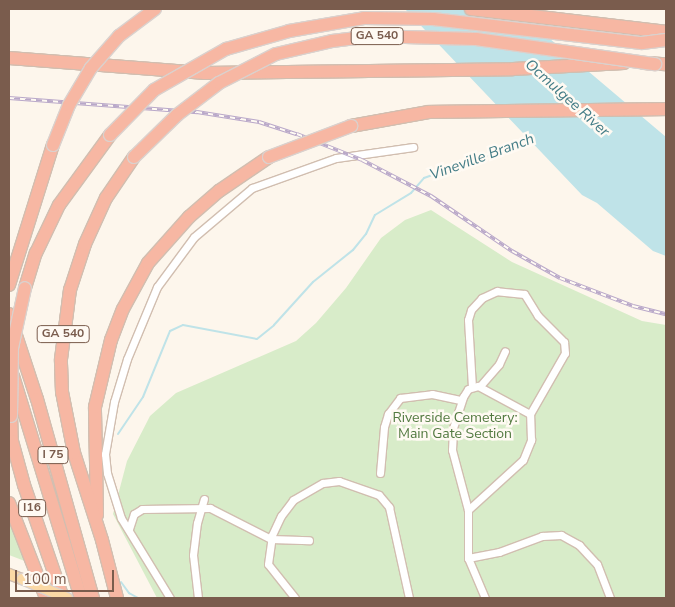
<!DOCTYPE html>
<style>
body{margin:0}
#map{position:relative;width:675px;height:607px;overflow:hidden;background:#fdf6ec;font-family:"Nunito Sans",sans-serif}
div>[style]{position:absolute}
.green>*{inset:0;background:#d8ecc9}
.water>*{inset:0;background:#bfe3e8}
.stream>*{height:2px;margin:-1px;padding:0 1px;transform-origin:1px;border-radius:1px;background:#bfe3e8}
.roads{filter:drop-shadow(1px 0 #d1beb0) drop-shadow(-1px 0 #d1beb0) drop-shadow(0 1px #d1beb0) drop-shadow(0 -1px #d1beb0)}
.minor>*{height:7px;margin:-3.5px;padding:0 3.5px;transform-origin:3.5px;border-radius:3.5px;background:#fff}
.primary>*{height:10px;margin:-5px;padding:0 5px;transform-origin:5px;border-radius:5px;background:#fbd9a5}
.motorway>*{height:12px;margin:-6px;padding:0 6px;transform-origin:6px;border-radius:6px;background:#f7b7a3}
.rail>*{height:4px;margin-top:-2px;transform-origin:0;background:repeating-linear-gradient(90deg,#fffaf3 0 5.5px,#b9a8c9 0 11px);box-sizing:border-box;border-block:1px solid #b9a8c9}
.bridges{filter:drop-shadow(1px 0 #dad1cd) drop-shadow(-1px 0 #dad1cd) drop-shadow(0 1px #dad1cd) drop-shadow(0 -1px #dad1cd)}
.primary-bridge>*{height:10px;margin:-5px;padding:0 5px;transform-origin:5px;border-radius:5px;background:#fbd9a5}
.motorway-bridge>*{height:12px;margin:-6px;padding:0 6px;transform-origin:6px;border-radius:6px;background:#f7b7a3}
span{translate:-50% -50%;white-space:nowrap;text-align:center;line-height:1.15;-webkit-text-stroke:5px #fffaf3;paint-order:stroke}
.shield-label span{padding:1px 4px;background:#fffaf3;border:1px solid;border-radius:4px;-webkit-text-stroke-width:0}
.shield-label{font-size:12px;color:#7a5c4d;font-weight:700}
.park-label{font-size:14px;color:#537a41}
.water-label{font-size:15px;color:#437c86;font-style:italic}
.frame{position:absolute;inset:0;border:10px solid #7a5c4d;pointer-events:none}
.scale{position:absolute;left:15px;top:570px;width:99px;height:22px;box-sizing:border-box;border:2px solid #7a5c4d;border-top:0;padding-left:6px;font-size:15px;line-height:18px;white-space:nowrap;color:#7a5c4d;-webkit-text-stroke:4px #fffaf3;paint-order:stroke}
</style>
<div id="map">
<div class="green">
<div style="clip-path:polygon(431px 210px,512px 262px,642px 321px,666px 325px,666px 598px,157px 598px,113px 514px,127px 461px,150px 416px,176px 393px,296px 341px,316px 323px,346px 288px,381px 238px,405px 220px)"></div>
<div style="clip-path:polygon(9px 501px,30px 563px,9px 555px)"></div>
</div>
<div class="water">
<div style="clip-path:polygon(405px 9px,519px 9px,543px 33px,666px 137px,666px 256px,653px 251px,597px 203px,582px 195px)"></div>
</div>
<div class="stream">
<div style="left:118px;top:434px;width:45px;rotate:-56deg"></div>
<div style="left:143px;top:397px;width:71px;rotate:-67.8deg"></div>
<div style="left:170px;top:331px;width:14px;rotate:-25deg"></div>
<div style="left:183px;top:325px;width:75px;rotate:10.7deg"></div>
<div style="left:257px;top:339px;width:22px;rotate:-39deg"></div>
<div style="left:274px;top:325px;width:58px;rotate:-47.8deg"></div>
<div style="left:313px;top:282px;width:51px;rotate:-38.7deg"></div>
<div style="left:353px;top:250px;width:21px;rotate:-51deg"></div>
<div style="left:366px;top:234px;width:21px;rotate:-65deg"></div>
<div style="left:375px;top:215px;width:42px;rotate:-31.4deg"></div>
<div style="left:411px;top:193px;width:20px;rotate:-49deg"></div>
<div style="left:424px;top:178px;width:113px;rotate:-19.7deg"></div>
<div style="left:121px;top:582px;width:14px;rotate:54deg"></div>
<div style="left:129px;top:593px;width:10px;rotate:29deg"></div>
</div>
<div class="roads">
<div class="minor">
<div style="left:480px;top:386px;width:29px;rotate:-49deg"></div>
<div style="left:499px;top:364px;width:14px;rotate:-65deg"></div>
<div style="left:380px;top:473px;width:46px;rotate:-85deg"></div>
<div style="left:384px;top:427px;width:14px;rotate:-73deg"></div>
<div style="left:388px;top:414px;width:20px;rotate:-53deg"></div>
<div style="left:400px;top:398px;width:32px;rotate:-7deg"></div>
<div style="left:432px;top:394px;width:30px;rotate:12deg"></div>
<div style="left:468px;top:510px;width:74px;rotate:-42.3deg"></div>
<div style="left:523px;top:460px;width:22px;rotate:-68deg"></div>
<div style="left:531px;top:440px;width:26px;rotate:-92deg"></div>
<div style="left:530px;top:414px;width:70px;rotate:-60.2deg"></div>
<div style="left:565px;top:353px;width:11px;rotate:-95deg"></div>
<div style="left:564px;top:342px;width:37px;rotate:-135deg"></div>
<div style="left:538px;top:316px;width:26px;rotate:-122deg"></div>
<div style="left:524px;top:294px;width:27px;rotate:-174deg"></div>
<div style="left:497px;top:291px;width:17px;rotate:155deg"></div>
<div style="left:482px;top:298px;width:16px;rotate:133deg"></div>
<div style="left:471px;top:310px;width:10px;rotate:107deg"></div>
<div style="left:468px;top:320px;width:67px;rotate:86.6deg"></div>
<div style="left:129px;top:529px;width:16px;rotate:-72deg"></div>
<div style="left:134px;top:514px;width:9px;rotate:-32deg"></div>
<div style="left:142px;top:509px;width:68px;rotate:-0.8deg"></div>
<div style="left:210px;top:508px;width:68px;rotate:26.9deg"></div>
<div style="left:271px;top:539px;width:38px;rotate:2deg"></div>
<div style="left:468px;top:558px;width:32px;rotate:-11deg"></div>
<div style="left:499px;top:552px;width:46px;rotate:-20.4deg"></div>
<div style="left:542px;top:536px;width:19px;rotate:-3deg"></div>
<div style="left:561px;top:535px;width:21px;rotate:29deg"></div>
<div style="left:579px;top:545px;width:26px;rotate:47deg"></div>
<div style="left:597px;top:564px;width:36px;rotate:69deg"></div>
<div style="left:170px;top:598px;width:94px;rotate:-121.5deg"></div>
<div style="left:121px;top:518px;width:47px;rotate:-107.3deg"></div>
<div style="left:107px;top:473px;width:19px;rotate:-96deg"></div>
<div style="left:105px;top:454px;width:53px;rotate:-80.2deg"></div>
<div style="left:114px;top:402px;width:45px;rotate:-73.2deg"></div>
<div style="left:127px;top:359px;width:78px;rotate:-67.4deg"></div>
<div style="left:157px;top:287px;width:62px;rotate:-53.5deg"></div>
<div style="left:194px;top:237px;width:76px;rotate:-40.2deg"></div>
<div style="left:252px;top:188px;width:89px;rotate:-19.7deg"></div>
<div style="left:336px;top:158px;width:78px;rotate:-8.1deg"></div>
<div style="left:198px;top:598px;width:43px;rotate:-96.6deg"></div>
<div style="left:193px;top:555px;width:32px;rotate:-83deg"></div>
<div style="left:197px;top:523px;width:25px;rotate:-74deg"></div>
<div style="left:295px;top:598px;width:43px;rotate:-128.5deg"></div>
<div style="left:268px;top:564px;width:29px;rotate:-82deg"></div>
<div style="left:272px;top:535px;width:21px;rotate:-65deg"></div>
<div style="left:281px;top:516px;width:20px;rotate:-53deg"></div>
<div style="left:293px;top:500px;width:34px;rotate:-30deg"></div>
<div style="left:323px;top:483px;width:16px;rotate:-7deg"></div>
<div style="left:339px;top:481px;width:42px;rotate:19.3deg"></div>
<div style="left:379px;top:495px;width:16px;rotate:50deg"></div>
<div style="left:389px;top:507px;width:93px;rotate:77.6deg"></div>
<div style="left:485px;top:598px;width:43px;rotate:-113deg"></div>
<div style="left:468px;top:558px;width:48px;rotate:-90deg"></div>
<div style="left:468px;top:510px;width:62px;rotate:-104.9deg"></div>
<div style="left:452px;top:450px;width:22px;rotate:-87deg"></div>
<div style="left:453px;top:428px;width:33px;rotate:-72deg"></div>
<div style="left:463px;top:397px;width:9px;rotate:-58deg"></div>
<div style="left:468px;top:389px;width:10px;rotate:-17deg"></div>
<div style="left:478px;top:386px;width:59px;rotate:28.3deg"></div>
</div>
<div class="primary">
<div style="left:9px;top:574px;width:14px;rotate:21deg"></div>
</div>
<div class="motorway">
<div style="left:471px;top:9px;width:196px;rotate:6.7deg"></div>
<div style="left:9px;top:58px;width:197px;rotate:4.4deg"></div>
<div style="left:205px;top:73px;width:308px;rotate:-0.7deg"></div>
<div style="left:513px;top:69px;width:111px;rotate:-3.1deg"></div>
<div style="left:644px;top:63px;width:22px;rotate:3deg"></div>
<div style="left:351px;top:126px;width:79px;rotate:-10.2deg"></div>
<div style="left:429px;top:112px;width:237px;rotate:-0.7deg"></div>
<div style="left:9px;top:285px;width:147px;rotate:-72.6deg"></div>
<div style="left:25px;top:288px;width:37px;rotate:-73deg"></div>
<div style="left:36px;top:253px;width:53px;rotate:-64.4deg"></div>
<div style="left:59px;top:205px;width:87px;rotate:-53.9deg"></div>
<div style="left:9px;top:314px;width:89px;rotate:71.8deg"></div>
<div style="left:37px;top:399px;width:207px;rotate:74.3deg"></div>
<div style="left:13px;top:376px;width:232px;rotate:73deg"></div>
<div style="left:11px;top:416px;width:25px;rotate:88deg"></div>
<div style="left:12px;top:441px;width:46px;rotate:74.7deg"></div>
<div style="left:24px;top:485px;width:120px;rotate:71deg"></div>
<div style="left:9px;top:503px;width:102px;rotate:68.7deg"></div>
<div style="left:97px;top:515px;width:108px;rotate:-91.1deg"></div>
<div style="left:95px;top:407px;width:69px;rotate:-76.6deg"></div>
<div style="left:111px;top:340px;width:33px;rotate:-69deg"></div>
<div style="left:123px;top:309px;width:52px;rotate:-61.5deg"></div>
<div style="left:148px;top:263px;width:62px;rotate:-48.3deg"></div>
<div style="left:189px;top:217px;width:40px;rotate:-41deg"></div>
<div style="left:219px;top:191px;width:60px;rotate:-34.2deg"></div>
<div style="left:117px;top:598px;width:60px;rotate:-104.5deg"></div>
<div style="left:102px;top:540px;width:91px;rotate:-107.8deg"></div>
<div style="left:74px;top:453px;width:62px;rotate:-101.1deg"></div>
<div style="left:62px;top:392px;width:33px;rotate:-92deg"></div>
<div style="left:61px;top:359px;width:70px;rotate:-82.6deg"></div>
<div style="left:70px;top:290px;width:48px;rotate:-71.9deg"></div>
<div style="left:85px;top:244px;width:51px;rotate:-65.5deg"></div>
<div style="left:106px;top:198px;width:50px;rotate:-55.7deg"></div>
</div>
</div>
<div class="rail">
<div style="left:9px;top:98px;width:189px;rotate:4.3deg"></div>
<div style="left:197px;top:112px;width:63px;rotate:9.2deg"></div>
<div style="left:259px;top:122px;width:40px;rotate:18deg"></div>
<div style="left:297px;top:134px;width:70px;rotate:21.8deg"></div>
<div style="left:362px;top:160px;width:78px;rotate:27.6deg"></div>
<div style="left:431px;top:196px;width:98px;rotate:34.2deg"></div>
<div style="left:512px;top:251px;width:55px;rotate:29.4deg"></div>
<div style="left:560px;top:278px;width:78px;rotate:21deg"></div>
<div style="left:633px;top:306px;width:34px;rotate:14deg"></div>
</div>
<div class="bridges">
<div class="primary-bridge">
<div style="left:22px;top:579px;width:49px;rotate:22.9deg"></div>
</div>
<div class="motorway-bridge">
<div style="left:110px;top:135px;width:63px;rotate:-45.6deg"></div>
<div style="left:154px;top:90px;width:83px;rotate:-29.7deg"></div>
<div style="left:226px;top:49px;width:66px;rotate:-15.9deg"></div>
<div style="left:289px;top:31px;width:76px;rotate:-9.8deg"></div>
<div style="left:364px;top:18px;width:69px;rotate:0.8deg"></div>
<div style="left:433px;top:19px;width:210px;rotate:6.6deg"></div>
<div style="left:642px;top:43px;width:24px;rotate:-7deg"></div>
<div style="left:53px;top:145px;width:43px;rotate:-68.2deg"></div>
<div style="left:69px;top:105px;width:43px;rotate:-59.3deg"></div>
<div style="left:91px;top:68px;width:43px;rotate:-48.8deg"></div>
<div style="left:119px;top:36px;width:45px;rotate:-36.9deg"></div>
<div style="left:134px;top:157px;width:60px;rotate:-44.3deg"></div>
<div style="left:177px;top:115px;width:53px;rotate:-37.3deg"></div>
<div style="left:219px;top:83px;width:64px;rotate:-27deg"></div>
<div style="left:276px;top:54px;width:57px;rotate:-13.1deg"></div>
<div style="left:332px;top:41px;width:38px;rotate:-7deg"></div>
<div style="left:370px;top:36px;width:106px;rotate:1.6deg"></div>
<div style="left:476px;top:39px;width:181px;rotate:8deg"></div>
<div style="left:269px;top:157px;width:88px;rotate:-20.7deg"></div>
<div style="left:11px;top:416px;width:68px;rotate:-89.2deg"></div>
<div style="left:12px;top:348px;width:61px;rotate:-77.8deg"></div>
</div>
</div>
<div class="shield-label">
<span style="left:377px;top:36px">GA 540</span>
<span style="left:63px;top:334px">GA 540</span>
<span style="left:53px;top:455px">I 75</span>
<span style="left:32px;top:508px">I16</span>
</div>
<div class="park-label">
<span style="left:455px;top:426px">Riverside Cemetery:<br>Main Gate Section</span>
</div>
<div class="water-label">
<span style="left:567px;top:98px;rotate:42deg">Ocmulgee River</span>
<span style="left:482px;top:157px;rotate:-20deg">Vineville Branch</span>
</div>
<div class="frame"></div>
<div class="scale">100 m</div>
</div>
